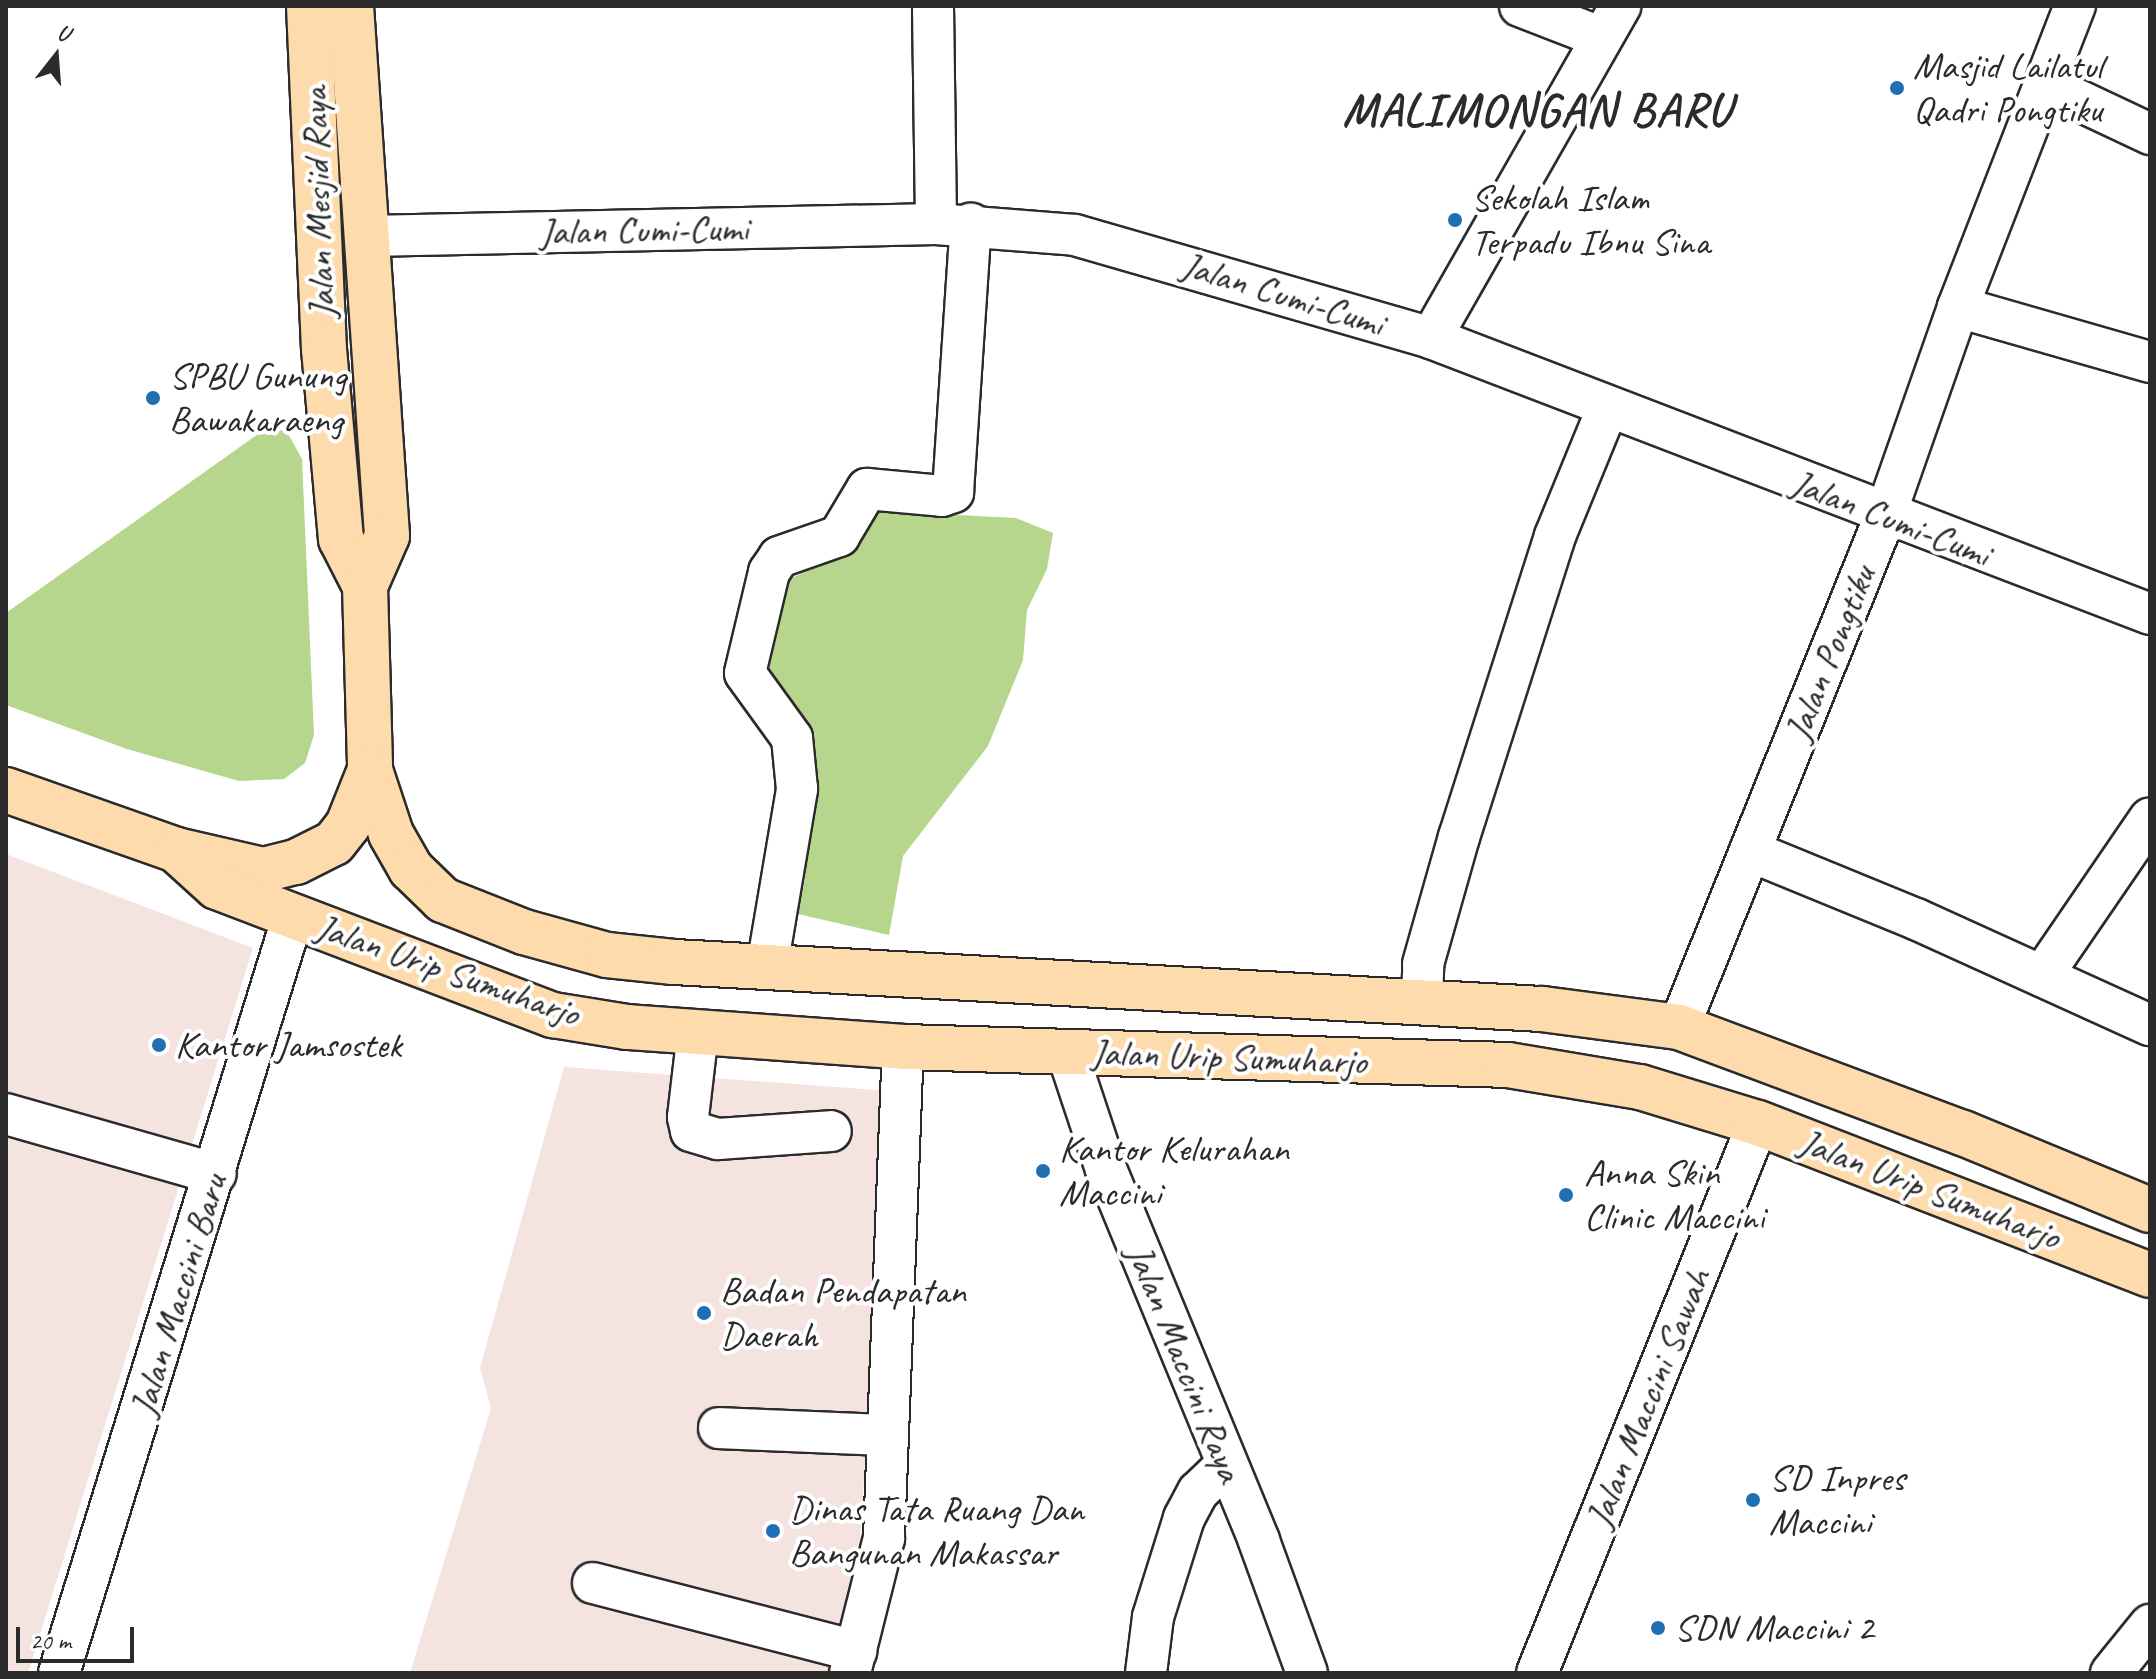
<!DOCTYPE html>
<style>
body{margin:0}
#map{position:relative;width:2156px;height:1679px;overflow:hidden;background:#fff;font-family:Caveat,sans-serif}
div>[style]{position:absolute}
.built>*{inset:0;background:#f4e3de}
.green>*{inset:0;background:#b6d58d}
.roads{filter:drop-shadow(2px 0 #2b2b2b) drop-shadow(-2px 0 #2b2b2b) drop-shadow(0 2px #2b2b2b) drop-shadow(0 -2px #2b2b2b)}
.minor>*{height:40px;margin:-20px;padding:0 20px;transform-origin:20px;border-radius:20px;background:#fff}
.highway>*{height:44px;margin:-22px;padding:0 22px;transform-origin:22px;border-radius:22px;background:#fedbac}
.dots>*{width:22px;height:22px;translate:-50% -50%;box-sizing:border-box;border:4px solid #fff;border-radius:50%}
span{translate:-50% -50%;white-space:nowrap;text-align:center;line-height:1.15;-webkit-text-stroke:8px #fff;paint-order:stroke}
.poi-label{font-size:38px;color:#2b2b2b}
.left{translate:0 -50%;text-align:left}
.street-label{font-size:38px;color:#2b2b2b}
.district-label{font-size:46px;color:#2b2b2b;font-weight:700;letter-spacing:2px}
.frame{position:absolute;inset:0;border:8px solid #2b2b2b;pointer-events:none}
.north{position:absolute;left:16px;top:16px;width:80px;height:80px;-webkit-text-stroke:6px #fff;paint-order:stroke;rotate:17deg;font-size:22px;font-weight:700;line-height:32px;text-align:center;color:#2b2b2b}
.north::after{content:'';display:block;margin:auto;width:28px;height:36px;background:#2b2b2b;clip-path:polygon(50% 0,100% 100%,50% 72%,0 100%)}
.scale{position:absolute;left:16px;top:1627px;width:118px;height:36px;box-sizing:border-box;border:4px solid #2b2b2b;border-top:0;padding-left:10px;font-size:24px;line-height:28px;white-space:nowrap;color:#2b2b2b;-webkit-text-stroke:6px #fff;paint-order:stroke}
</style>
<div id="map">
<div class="built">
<div style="clip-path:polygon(6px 854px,253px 948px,28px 1673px,6px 1673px)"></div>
<div style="clip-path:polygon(564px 1067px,889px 1091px,857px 1587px,831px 1673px,410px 1673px,491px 1408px,480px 1368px)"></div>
</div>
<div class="green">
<div style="clip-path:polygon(268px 427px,287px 432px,302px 459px,314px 735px,305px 763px,284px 779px,239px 781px,127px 749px,6px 705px,6px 613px)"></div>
<div style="clip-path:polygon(878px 511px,1016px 518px,1053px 533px,1047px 569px,1027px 610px,1023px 660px,988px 746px,903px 856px,889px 935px,798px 914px,805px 879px,805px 804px,755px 675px,776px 586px,836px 556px)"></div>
</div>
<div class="roads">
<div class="minor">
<div style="left:933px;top:6px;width:218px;rotate:89.2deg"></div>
<div style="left:1520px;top:6px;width:86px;rotate:21.2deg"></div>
<div style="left:2046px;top:85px;width:115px;rotate:25.2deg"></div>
<div style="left:368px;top:236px;width:568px;rotate:-1.21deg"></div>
<div style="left:936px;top:224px;width:139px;rotate:4.5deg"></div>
<div style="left:1075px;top:235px;width:371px;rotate:16.1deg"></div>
<div style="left:1431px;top:338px;width:770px;rotate:21deg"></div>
<div style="left:1958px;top:307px;width:200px;rotate:16deg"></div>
<div style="left:1431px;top:338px;width:382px;rotate:-60.3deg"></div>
<div style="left:1750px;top:851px;width:179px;rotate:22.3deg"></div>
<div style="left:1916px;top:919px;width:257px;rotate:24.4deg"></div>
<div style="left:767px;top:967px;width:181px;rotate:-80.4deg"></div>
<div style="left:797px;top:789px;width:51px;rotate:-95.6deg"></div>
<div style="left:792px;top:738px;width:80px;rotate:-125.9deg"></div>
<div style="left:745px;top:673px;width:104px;rotate:-76.6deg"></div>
<div style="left:769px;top:572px;width:18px;rotate:-56deg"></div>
<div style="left:779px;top:557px;width:64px;rotate:-19.3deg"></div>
<div style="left:839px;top:536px;width:55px;rotate:-59.2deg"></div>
<div style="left:867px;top:489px;width:75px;rotate:5.3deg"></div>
<div style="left:942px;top:496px;width:12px;rotate:-20deg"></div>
<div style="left:953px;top:492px;width:269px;rotate:-86.2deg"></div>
<div style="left:2042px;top:976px;width:191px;rotate:-55.6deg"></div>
<div style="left:1422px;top:1002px;width:38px;rotate:-88deg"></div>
<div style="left:1423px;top:964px;width:132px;rotate:-74.2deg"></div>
<div style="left:1459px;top:837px;width:316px;rotate:-72.3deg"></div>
<div style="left:1555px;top:536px;width:137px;rotate:-67.7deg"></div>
<div style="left:1679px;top:1027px;width:551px;rotate:-68.04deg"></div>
<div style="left:1885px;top:516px;width:221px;rotate:-70.7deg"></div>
<div style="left:1958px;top:307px;width:323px;rotate:-68.8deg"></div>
<div style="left:698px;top:1032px;width:86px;rotate:96.7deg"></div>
<div style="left:688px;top:1117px;width:14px;rotate:78deg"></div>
<div style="left:691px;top:1131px;width:28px;rotate:17deg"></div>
<div style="left:718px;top:1139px;width:113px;rotate:-4deg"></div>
<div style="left:1067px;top:1052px;width:123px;rotate:71.6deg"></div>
<div style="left:1106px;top:1169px;width:402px;rotate:67.6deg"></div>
<div style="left:1259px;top:1541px;width:140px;rotate:70deg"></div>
<div style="left:6px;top:1114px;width:218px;rotate:15.9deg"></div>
<div style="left:719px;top:1428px;width:169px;rotate:2.4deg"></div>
<div style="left:593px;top:1583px;width:272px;rotate:14.5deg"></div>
<div style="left:59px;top:1673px;width:792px;rotate:-72.82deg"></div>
<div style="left:850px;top:1673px;width:139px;rotate:-75.9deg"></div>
<div style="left:884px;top:1538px;width:491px;rotate:-87.8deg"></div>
<div style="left:1146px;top:1673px;width:56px;rotate:-82.9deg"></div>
<div style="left:1153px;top:1617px;width:104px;rotate:-72.6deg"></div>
<div style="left:1184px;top:1518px;width:30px;rotate:-62deg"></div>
<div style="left:1198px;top:1492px;width:39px;rotate:-44deg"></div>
<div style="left:1537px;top:1673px;width:593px;rotate:-68.11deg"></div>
<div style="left:2111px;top:1673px;width:62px;rotate:-50.9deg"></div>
</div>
<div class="highway">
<div style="left:309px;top:6px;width:343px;rotate:87.5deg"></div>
<div style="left:324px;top:349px;width:191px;rotate:84.9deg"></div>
<div style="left:341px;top:539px;width:53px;rotate:62.9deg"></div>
<div style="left:351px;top:6px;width:531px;rotate:86.11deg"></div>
<div style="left:387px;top:536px;width:55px;rotate:113.7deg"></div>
<div style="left:365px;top:586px;width:184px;rotate:88.4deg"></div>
<div style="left:370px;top:770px;width:67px;rotate:71.8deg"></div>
<div style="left:391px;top:834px;width:40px;rotate:60.3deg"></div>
<div style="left:411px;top:869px;width:45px;rotate:44.1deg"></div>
<div style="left:443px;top:900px;width:87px;rotate:21.6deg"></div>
<div style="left:524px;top:932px;width:86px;rotate:15.5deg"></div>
<div style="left:607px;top:955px;width:67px;rotate:6deg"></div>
<div style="left:674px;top:962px;width:869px;rotate:3.1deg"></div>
<div style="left:1542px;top:1009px;width:138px;rotate:7.5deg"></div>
<div style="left:1679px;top:1027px;width:303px;rotate:20.5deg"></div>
<div style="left:1963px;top:1133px;width:202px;rotate:22.4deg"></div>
<div style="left:6px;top:790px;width:180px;rotate:19.4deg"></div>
<div style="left:176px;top:850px;width:89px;rotate:12.9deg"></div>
<div style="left:263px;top:870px;width:34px;rotate:-14deg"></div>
<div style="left:296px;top:862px;width:42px;rotate:-26.6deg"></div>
<div style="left:334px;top:843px;width:23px;rotate:-52deg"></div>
<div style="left:348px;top:825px;width:59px;rotate:-68.2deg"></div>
<div style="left:176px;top:850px;width:55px;rotate:42.1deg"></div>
<div style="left:217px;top:887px;width:360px;rotate:20.9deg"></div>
<div style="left:553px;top:1015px;width:75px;rotate:9.2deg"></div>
<div style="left:627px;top:1027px;width:277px;rotate:4.1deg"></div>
<div style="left:903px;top:1047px;width:605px;rotate:1.7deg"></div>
<div style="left:1508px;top:1065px;width:134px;rotate:9.5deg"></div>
<div style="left:1640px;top:1087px;width:123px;rotate:17deg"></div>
<div style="left:1758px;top:1123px;width:420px;rotate:21.2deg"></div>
</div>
</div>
<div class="dots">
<div style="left:1897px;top:88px;background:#1f6fb2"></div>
<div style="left:1455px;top:220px;background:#1f6fb2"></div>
<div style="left:153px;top:398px;background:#1f6fb2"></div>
<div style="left:159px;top:1045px;background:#1f6fb2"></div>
<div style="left:1043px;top:1171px;background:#1f6fb2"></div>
<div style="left:1566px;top:1195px;background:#1f6fb2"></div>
<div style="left:704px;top:1313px;background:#1f6fb2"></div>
<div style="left:1753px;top:1500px;background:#1f6fb2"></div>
<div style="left:773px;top:1531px;background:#1f6fb2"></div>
<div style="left:1658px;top:1628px;background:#1f6fb2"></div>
</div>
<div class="poi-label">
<span class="left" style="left:1913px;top:88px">Masjid Lailatul<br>Qadri Pongtiku</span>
<span class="left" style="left:1471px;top:220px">Sekolah Islam<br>Terpadu Ibnu Sina</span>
<span class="left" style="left:169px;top:398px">SPBU Gunung<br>Bawakaraeng</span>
<span class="left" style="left:175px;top:1045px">Kantor Jamsostek</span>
<span class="left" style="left:1059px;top:1171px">Kantor Kelurahan<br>Maccini</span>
<span class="left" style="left:1584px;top:1195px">Anna Skin<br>Clinic Maccini</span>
<span class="left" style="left:720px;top:1313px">Badan Pendapatan<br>Daerah</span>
<span class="left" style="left:1769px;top:1500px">SD Inpres<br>Maccini</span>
<span class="left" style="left:789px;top:1531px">Dinas Tata Ruang Dan<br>Bangunan Makassar</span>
<span class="left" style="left:1674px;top:1628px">SDN Maccini 2</span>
</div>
<div class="street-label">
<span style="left:318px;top:203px;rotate:-92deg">Jalan Mesjid Raya</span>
<span style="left:644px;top:230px;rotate:-1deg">Jalan Cumi-Cumi</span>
<span style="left:1283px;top:294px;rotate:17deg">Jalan Cumi-Cumi</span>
<span style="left:1891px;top:518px;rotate:21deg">Jalan Cumi-Cumi</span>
<span style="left:1830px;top:653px;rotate:-68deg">Jalan Pongtiku</span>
<span style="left:448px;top:970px;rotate:19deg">Jalan Urip Sumuharjo</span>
<span style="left:1229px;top:1057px;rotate:2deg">Jalan Urip Sumuharjo</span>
<span style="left:1930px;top:1189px;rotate:21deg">Jalan Urip Sumuharjo</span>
<span style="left:178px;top:1295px;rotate:-73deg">Jalan Maccini Baru</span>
<span style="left:1185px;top:1363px;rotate:68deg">Jalan Maccini Raya</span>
<span style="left:1648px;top:1398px;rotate:-68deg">Jalan Maccini Sawah</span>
</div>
<div class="district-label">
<span style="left:1537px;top:110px">MALIMONGAN BARU</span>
</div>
<div class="frame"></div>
<div class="north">U</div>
<div class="scale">20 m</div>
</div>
